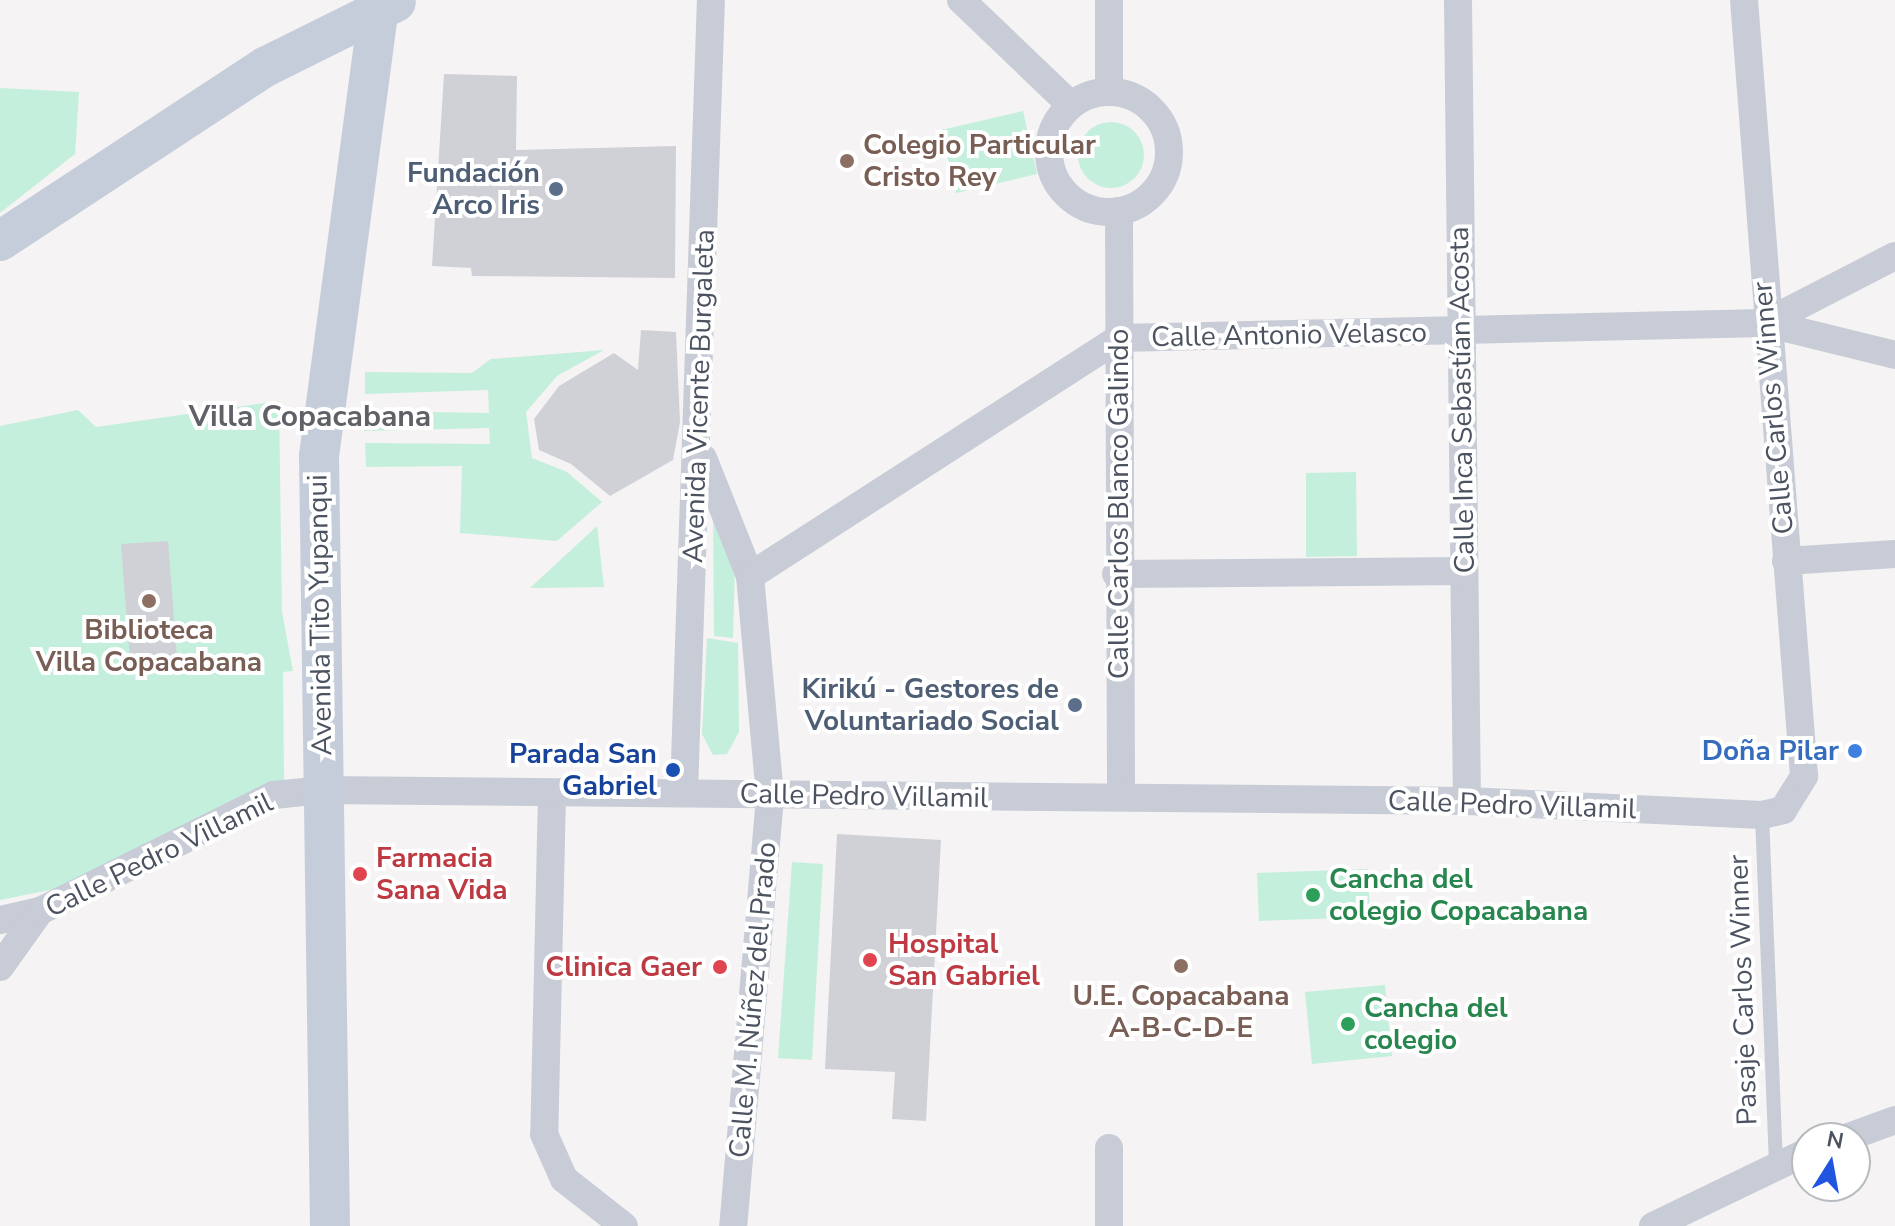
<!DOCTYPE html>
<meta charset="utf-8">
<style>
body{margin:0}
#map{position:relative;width:1895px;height:1226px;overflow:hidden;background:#f5f3f3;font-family:"Nunito Sans",sans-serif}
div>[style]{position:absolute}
.green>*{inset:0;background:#c4efdc}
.round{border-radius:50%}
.building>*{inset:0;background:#d0d1d7}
.service>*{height:14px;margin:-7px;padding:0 7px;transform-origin:7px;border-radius:7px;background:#c7ccd6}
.minor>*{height:28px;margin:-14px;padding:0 14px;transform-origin:14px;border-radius:14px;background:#c7ccd6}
.minor>.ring{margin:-14px;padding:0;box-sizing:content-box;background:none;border:28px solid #c7ccd6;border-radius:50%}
.secondary>*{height:40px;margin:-20px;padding:0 20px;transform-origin:20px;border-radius:20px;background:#c6cdda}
.dots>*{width:22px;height:22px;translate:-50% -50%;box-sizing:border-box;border:4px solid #fff;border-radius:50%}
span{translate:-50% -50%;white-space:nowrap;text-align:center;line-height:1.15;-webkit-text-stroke:8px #fff;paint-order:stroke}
.education-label{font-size:28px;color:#785e54;font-weight:700}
.left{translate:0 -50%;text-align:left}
.service-label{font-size:28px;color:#4e5e75;font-weight:700}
.right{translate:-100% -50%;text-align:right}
.street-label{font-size:28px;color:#4b5260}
.shop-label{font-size:28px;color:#366cbe;font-weight:700}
.transit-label{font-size:28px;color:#164399;font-weight:700}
.health-label{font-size:28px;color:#be3a42;font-weight:700}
.leisure-label{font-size:28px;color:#27864d;font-weight:700}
.neighbourhood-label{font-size:30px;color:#5f6167;font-weight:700}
.north{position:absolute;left:1791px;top:1122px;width:80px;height:80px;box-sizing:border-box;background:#fff;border:2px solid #b7babf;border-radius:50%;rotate:11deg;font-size:22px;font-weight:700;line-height:32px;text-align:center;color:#4b5260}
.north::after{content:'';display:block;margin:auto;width:28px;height:36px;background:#2155e0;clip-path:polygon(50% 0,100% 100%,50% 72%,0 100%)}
</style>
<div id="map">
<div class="green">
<div style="clip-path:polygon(0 88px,79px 92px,75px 154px,0 213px)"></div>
<div style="clip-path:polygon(1023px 111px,1037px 174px,956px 193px,941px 130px)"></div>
<div class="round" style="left:1078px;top:122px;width:66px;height:66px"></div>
<div style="clip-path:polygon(604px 350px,557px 376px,526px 412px,532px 458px,567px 472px,602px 502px,557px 541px,460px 533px,462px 466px,366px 467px,365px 443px,490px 444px,489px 428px,364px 431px,364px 411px,489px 413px,488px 390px,365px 394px,365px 372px,472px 373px,491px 359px)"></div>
<div style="clip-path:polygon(279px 401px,282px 612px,293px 671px,283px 672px,284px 781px,90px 882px,0 900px,0 426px,78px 410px,96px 427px)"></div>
<div style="clip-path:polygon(1356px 472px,1357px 556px,1306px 557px,1306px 473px)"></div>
<div style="clip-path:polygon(713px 504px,735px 565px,733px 638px,714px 636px)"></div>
<div style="clip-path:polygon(597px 526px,604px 587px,530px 588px)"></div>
<div style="clip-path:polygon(707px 638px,738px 643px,739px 732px,727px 754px,713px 755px,702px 734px)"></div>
<div style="clip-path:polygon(792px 862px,823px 864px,812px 1060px,778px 1058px)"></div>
<div style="clip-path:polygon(1368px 869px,1370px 917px,1259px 921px,1257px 873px)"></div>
<div style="clip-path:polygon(1385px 985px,1392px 1056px,1312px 1064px,1305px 992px)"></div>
</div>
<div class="building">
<div style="clip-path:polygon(444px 74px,517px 76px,516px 150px,676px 146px,675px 278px,472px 276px,471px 268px,432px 266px)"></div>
<div style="clip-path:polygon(641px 330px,676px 332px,680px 422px,673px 460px,610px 496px,571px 464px,539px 450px,534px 419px,559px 386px,614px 353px,638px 370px)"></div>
<div style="clip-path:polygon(168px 541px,177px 658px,130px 661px,121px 544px)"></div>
<div style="clip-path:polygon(837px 834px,941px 840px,926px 1121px,892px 1119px,895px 1072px,825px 1069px)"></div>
</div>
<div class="service">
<div style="left:1762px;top:815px;width:348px;rotate:87.7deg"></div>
</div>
<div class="minor">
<div style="left:961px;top:0;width:152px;rotate:43.7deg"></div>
<div style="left:1109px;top:0;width:92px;rotate:90deg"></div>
<div style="left:1458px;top:0;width:801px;rotate:89.36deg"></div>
<div class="ring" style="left:1049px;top:92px;width:92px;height:92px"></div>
<div style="left:1119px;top:211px;width:586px;rotate:89.8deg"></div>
<div style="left:1765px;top:323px;width:146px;rotate:-27.3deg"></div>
<div style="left:703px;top:458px;width:127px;rotate:68.3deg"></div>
<div style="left:750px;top:576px;width:222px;rotate:84.8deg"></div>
<div style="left:770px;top:797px;width:431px;rotate:94.9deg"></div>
<div style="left:1786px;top:561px;width:109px;rotate:-3.7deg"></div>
<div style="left:1116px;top:574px;width:348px;rotate:-0.5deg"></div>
<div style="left:750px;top:576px;width:439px;rotate:-32.8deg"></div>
<div style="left:1119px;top:338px;width:646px;rotate:-1.33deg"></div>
<div style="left:1765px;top:323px;width:134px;rotate:13.8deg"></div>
<div style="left:684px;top:791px;width:791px;rotate:-88.05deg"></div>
<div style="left:552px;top:794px;width:340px;rotate:91.3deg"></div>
<div style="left:544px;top:1134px;width:49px;rotate:66deg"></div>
<div style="left:564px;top:1179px;width:76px;rotate:38.1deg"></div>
<div style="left:0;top:920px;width:41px;rotate:-12.7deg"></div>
<div style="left:0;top:967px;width:69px;rotate:-54.5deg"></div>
<div style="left:40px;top:911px;width:261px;rotate:-26.4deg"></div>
<div style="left:274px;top:795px;width:48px;rotate:-5.9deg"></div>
<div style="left:322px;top:790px;width:1145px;rotate:0.55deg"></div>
<div style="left:1467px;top:801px;width:295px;rotate:2.7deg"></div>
<div style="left:1762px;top:815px;width:22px;rotate:-13deg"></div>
<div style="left:1783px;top:810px;width:40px;rotate:-58deg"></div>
<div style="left:1804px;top:776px;width:778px;rotate:-94.42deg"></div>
<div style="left:1846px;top:1138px;width:52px;rotate:-20.2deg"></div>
<div style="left:1109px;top:1226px;width:78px;rotate:-90deg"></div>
<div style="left:1653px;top:1226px;width:171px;rotate:-25.7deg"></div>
</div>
<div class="secondary">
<div style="left:0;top:241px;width:317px;rotate:-33.3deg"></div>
<div style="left:265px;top:67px;width:146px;rotate:-26.4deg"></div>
<div style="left:330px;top:1226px;width:770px;rotate:-90.82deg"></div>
<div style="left:319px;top:456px;width:451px;rotate:-82.4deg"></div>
</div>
<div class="dots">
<div style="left:847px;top:161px;background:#8d6e63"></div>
<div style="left:556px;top:189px;background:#5c6f8a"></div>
<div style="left:149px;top:601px;background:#8d6e63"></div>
<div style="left:1075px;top:705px;background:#5c6f8a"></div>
<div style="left:1855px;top:751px;background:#3f7fe0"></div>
<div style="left:673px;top:770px;background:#1a4fb4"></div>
<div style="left:360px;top:874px;background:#e0444e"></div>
<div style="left:1313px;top:895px;background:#2e9e5b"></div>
<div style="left:870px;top:960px;background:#e0444e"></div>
<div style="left:1181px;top:966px;background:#8d6e63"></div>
<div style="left:720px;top:967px;background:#e0444e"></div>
<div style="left:1348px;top:1024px;background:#2e9e5b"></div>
</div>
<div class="education-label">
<span class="left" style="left:863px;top:161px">Colegio Particular<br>Cristo Rey</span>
<span style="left:149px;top:646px">Biblioteca<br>Villa Copacabana</span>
<span style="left:1181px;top:1012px">U.E. Copacabana<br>A-B-C-D-E</span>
</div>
<div class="service-label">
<span class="right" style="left:540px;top:189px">Fundación<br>Arco Iris</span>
<span class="right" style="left:1059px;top:705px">Kirikú - Gestores de<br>Voluntariado Social</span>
</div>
<div class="street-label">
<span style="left:1289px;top:335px;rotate:-1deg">Calle Antonio Velasco</span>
<span style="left:699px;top:396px;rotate:-88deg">Avenida Vicente Burgaleta</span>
<span style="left:1462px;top:400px;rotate:-91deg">Calle Inca Sebastían Acosta</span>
<span style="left:1773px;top:408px;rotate:-95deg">Calle Carlos Winner</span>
<span style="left:1119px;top:504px;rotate:-90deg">Calle Carlos Blanco Galindo</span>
<span style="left:320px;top:615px;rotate:-91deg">Avenida Tito Yupanqui</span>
<span style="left:864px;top:796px;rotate:1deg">Calle Pedro Villamil</span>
<span style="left:1512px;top:805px;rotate:2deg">Calle Pedro Villamil</span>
<span style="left:159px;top:855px;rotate:-26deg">Calle Pedro Villamil</span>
<span style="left:1743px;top:990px;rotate:-92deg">Pasaje Carlos Winner</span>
<span style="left:753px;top:1000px;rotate:-85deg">Calle M. Núñez del Prado</span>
</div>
<div class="shop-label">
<span class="right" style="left:1839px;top:751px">Doña Pilar</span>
</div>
<div class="transit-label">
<span class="right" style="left:657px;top:770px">Parada San<br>Gabriel</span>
</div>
<div class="health-label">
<span class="left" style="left:376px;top:874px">Farmacia<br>Sana Vida</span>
<span class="left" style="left:888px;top:960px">Hospital<br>San Gabriel</span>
<span class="right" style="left:702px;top:967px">Clinica Gaer</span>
</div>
<div class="leisure-label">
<span class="left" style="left:1329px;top:895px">Cancha del<br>colegio Copacabana</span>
<span class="left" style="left:1364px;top:1024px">Cancha del<br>colegio</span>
</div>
<div class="neighbourhood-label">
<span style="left:310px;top:417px">Villa Copacabana</span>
</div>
<div class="north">N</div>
</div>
